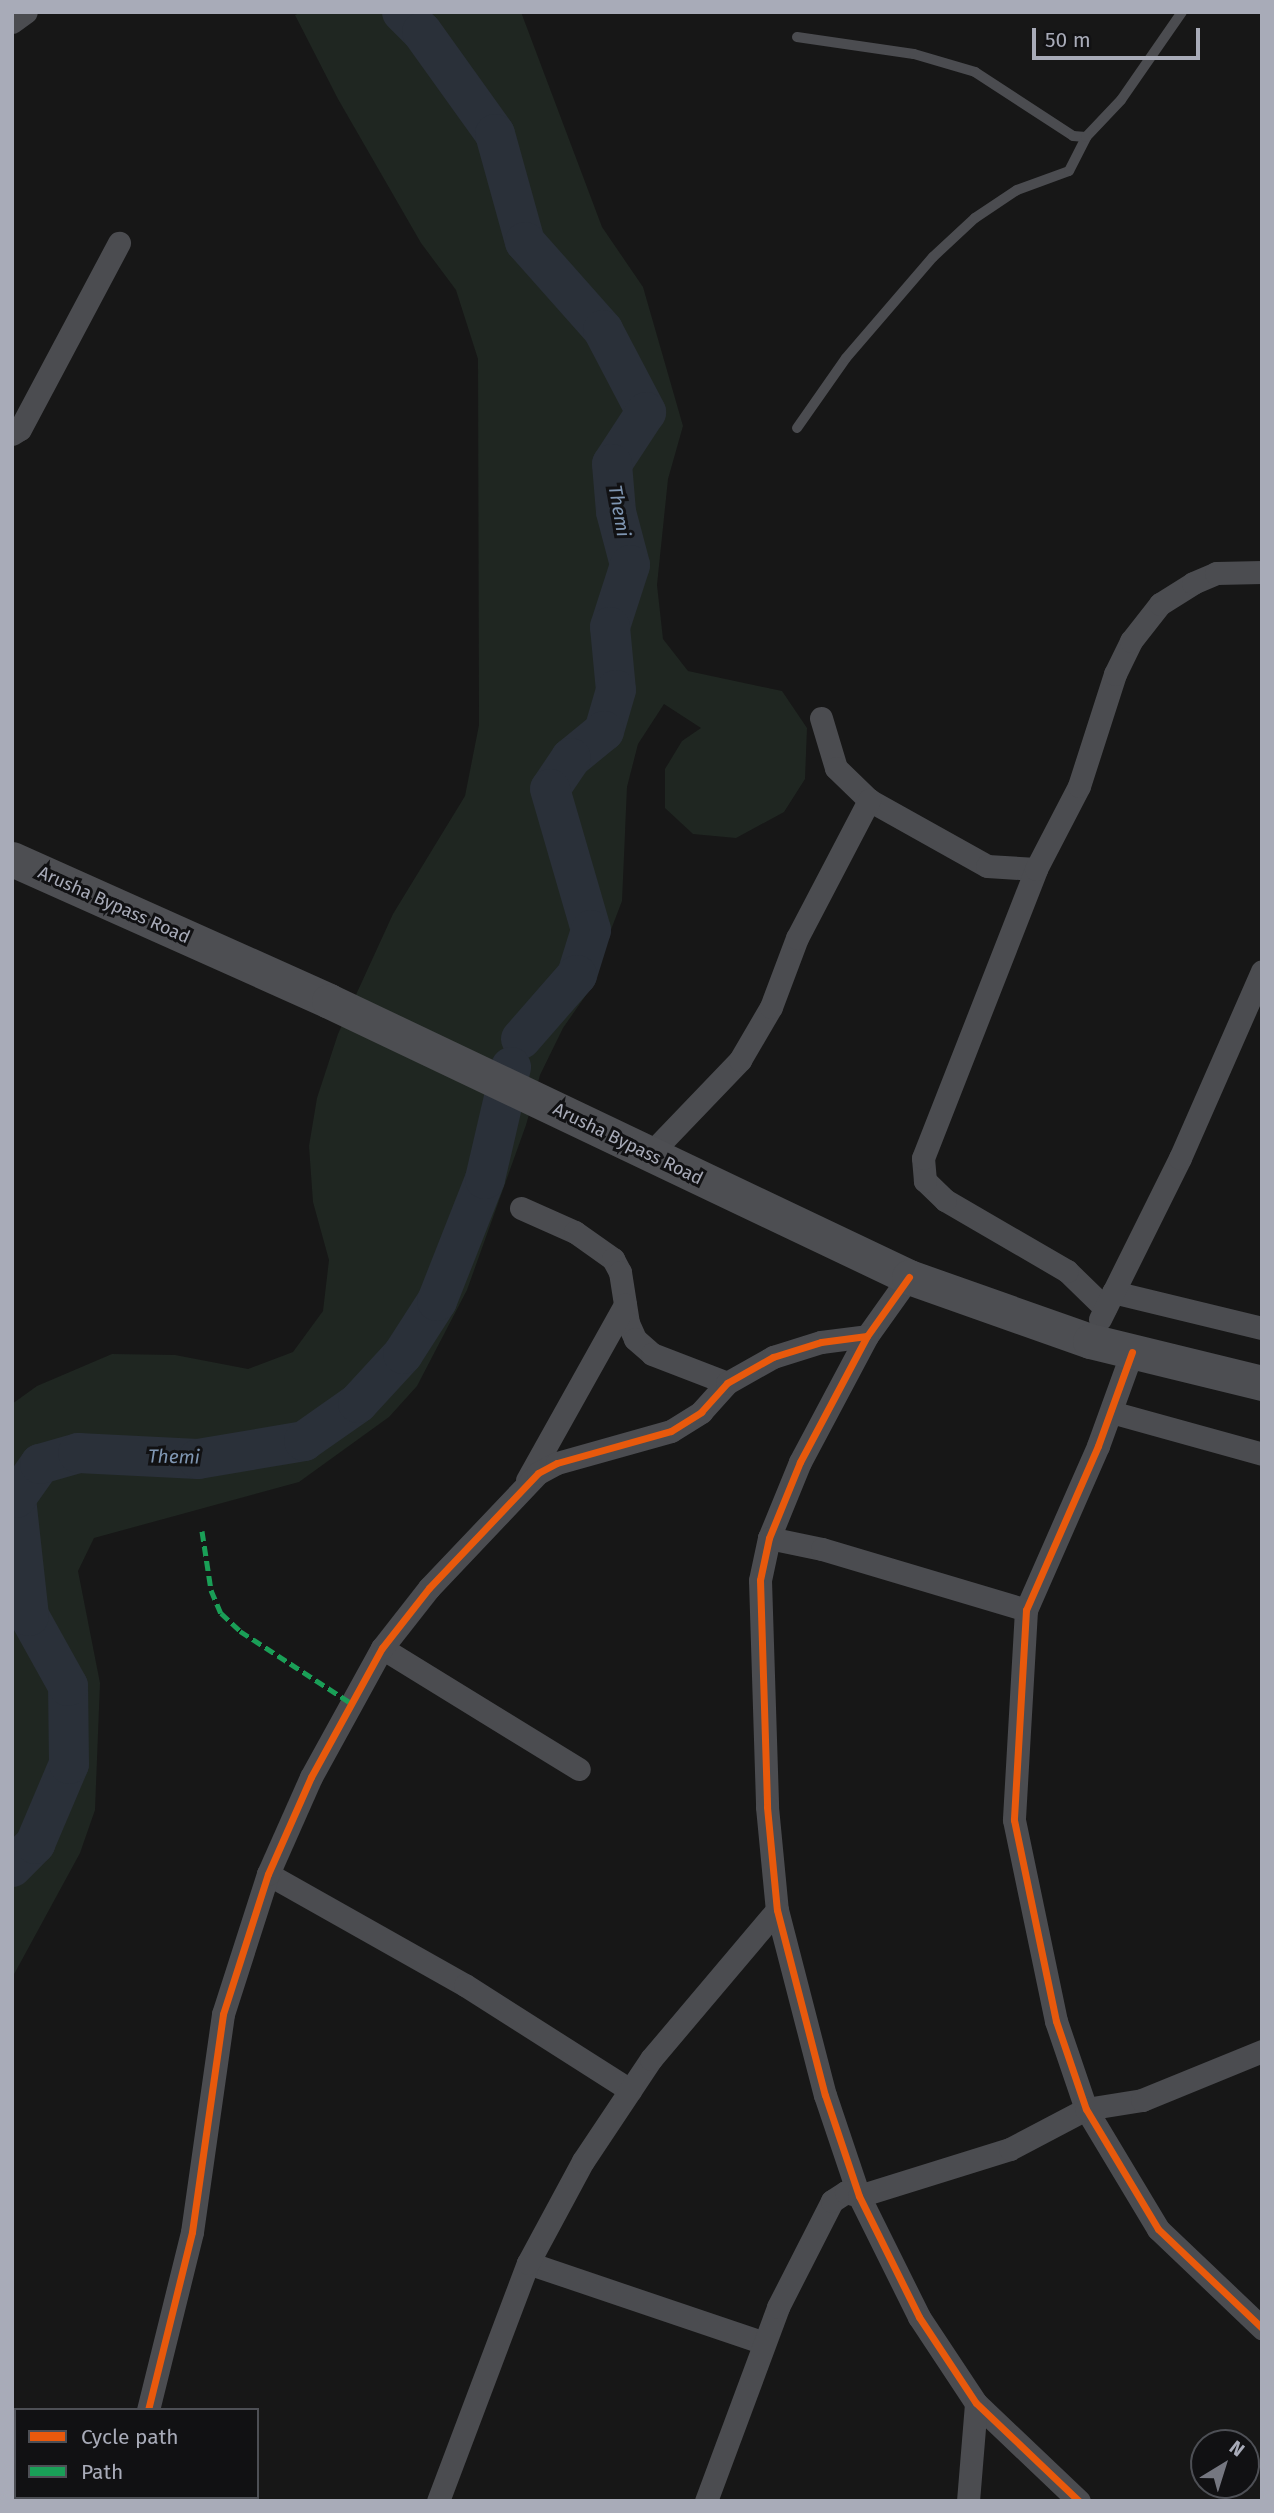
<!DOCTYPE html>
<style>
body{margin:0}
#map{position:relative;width:1274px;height:2513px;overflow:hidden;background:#171717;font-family:"Fira Sans",sans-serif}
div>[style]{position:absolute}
.green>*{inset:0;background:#1f2621}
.river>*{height:40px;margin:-20px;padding:0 20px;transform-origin:20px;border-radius:20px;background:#2a3039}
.service>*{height:10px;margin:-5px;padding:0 5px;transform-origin:5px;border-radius:5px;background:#4b4c50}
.minor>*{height:23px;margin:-11.5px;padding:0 11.5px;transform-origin:11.5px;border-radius:11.5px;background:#4b4c50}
.primary>*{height:35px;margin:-17.5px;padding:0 17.5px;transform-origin:17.5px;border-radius:17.5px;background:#4d4e52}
.quiet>*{height:5px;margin-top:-2.5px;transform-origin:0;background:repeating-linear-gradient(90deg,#1a9f57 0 10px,transparent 0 15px)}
.cycleway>*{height:7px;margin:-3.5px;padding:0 3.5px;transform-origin:3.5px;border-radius:3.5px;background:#e8590c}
span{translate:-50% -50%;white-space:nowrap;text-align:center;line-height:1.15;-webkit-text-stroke:6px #111113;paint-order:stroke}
.street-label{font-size:18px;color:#a8abb8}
.water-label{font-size:19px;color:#7f96b2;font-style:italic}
.frame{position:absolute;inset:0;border:14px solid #a8abb8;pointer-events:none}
.legend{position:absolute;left:14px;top:2408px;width:245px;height:91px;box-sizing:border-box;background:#111113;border:2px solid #4d4f55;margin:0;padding:9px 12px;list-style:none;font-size:21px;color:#a8abb8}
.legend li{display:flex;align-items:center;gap:14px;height:35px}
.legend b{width:35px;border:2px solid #4d4f55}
.north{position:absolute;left:1190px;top:2429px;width:70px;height:70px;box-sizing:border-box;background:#111113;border:2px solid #4d4f55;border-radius:50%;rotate:38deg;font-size:19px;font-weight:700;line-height:28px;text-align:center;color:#a8abb8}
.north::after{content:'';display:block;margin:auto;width:24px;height:32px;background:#757780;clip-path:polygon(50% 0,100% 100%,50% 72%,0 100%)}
.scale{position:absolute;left:1032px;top:28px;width:168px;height:32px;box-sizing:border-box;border:4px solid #a8abb8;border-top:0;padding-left:9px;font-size:21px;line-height:24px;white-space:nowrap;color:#a8abb8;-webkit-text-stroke:5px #111113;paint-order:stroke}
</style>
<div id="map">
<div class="green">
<div style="clip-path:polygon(302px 12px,521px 12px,602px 227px,643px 287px,683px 426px,668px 479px,657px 585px,663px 639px,688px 671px,782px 691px,807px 728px,805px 779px,784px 812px,736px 838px,693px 834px,665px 808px,665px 769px,682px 741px,701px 728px,664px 704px,638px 744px,627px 787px,622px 901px,586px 995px,563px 1028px,540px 1075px,526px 1125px,467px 1290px,417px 1386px,389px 1417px,299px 1482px,94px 1538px,78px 1571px,100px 1683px,95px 1810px,80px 1853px,12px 1978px,12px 1404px,37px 1386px,112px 1354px,175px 1355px,248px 1369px,293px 1352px,323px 1311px,329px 1260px,313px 1202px,309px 1146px,317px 1098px,338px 1034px,393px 914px,465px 796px,479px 725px,478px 359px,456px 290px,421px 243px,338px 99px,295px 15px)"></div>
</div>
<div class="river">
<div style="left:402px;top:12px;width:28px;rotate:45deg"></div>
<div style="left:422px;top:32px;width:125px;rotate:54.4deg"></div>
<div style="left:495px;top:134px;width:112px;rotate:74.5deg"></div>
<div style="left:525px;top:242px;width:118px;rotate:48.4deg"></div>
<div style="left:603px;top:330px;width:93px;rotate:62.3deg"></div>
<div style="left:646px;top:412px;width:62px;rotate:123.2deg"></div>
<div style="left:612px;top:464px;width:48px;rotate:85.2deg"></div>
<div style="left:616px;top:512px;width:55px;rotate:75.2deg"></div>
<div style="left:630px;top:565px;width:65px;rotate:107.9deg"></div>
<div style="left:610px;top:627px;width:63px;rotate:84.6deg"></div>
<div style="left:616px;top:690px;width:43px;rotate:106.3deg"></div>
<div style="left:604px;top:731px;width:43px;rotate:140.7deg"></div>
<div style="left:571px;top:758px;width:37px;rotate:124deg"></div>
<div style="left:550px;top:789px;width:147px;rotate:73.8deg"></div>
<div style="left:591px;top:930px;width:47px;rotate:107.3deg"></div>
<div style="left:577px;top:975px;width:85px;rotate:131.2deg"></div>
<div style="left:12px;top:1867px;width:33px;rotate:-45deg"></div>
<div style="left:35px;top:1844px;width:87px;rotate:-67deg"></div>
<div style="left:69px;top:1764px;width:78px;rotate:-90.7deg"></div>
<div style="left:68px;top:1686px;width:80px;rotate:-119.1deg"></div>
<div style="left:29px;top:1616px;width:119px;rotate:-96.3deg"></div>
<div style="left:16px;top:1498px;width:42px;rotate:-54.8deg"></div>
<div style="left:40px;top:1464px;width:40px;rotate:-16deg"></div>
<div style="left:78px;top:1453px;width:120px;rotate:2.9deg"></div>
<div style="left:198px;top:1459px;width:108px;rotate:-9.6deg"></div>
<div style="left:304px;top:1441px;width:66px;rotate:-35.1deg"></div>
<div style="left:358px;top:1403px;width:67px;rotate:-47.4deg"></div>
<div style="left:403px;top:1354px;width:63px;rotate:-57.3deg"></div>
<div style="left:437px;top:1301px;width:131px;rotate:-68.5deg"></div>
<div style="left:485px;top:1179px;width:115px;rotate:-76.9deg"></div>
</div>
<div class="service">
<div style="left:797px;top:37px;width:118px;rotate:8.3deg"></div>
<div style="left:914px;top:54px;width:64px;rotate:16.4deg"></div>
<div style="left:975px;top:72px;width:117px;rotate:33.1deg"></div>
<div style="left:1073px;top:136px;width:13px;rotate:4deg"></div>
<div style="left:797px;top:428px;width:85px;rotate:-55deg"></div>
<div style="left:846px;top:358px;width:133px;rotate:-49.3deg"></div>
<div style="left:933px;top:257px;width:57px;rotate:-42.9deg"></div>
<div style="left:975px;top:218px;width:50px;rotate:-33.7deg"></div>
<div style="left:1017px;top:190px;width:55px;rotate:-20.1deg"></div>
<div style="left:1069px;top:171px;width:38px;rotate:-63deg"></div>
<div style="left:1086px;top:137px;width:51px;rotate:-46.6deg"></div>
<div style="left:1121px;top:100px;width:107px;rotate:-55.3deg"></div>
</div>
<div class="minor">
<div style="left:12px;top:22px;width:17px;rotate:-36deg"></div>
<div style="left:12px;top:434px;width:9px;rotate:-32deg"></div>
<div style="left:20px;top:429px;width:211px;rotate:-62deg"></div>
<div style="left:821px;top:718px;width:52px;rotate:73.3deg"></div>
<div style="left:836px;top:768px;width:46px;rotate:44.1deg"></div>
<div style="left:869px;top:800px;width:135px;rotate:29.2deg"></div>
<div style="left:987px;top:866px;width:49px;rotate:3.5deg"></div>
<div style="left:649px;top:1155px;width:132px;rotate:-46.2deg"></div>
<div style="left:740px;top:1060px;width:61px;rotate:-59.7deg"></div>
<div style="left:771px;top:1007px;width:74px;rotate:-69.4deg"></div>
<div style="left:797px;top:938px;width:156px;rotate:-62.4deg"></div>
<div style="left:521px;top:1208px;width:59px;rotate:24deg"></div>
<div style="left:575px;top:1232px;width:47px;rotate:35.4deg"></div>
<div style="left:613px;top:1259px;width:15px;rotate:62deg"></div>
<div style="left:620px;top:1272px;width:52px;rotate:81.1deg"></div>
<div style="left:628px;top:1323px;width:17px;rotate:66deg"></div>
<div style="left:635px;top:1339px;width:23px;rotate:41deg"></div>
<div style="left:652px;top:1354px;width:80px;rotate:21.1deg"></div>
<div style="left:909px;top:1277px;width:72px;rotate:125.4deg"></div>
<div style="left:867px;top:1336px;width:143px;rotate:118deg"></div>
<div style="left:800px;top:1462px;width:82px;rotate:112.2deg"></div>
<div style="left:769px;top:1538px;width:43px;rotate:102.1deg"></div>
<div style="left:760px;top:1580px;width:227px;rotate:88.2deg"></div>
<div style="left:767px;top:1807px;width:103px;rotate:84.5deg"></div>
<div style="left:777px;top:1910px;width:191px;rotate:75.5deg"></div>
<div style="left:825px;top:2095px;width:107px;rotate:71.4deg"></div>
<div style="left:859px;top:2196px;width:135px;rotate:63.6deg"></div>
<div style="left:919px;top:2317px;width:103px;rotate:56.5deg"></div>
<div style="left:976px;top:2403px;width:142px;rotate:43.6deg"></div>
<div style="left:1113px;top:1292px;width:153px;rotate:13.6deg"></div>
<div style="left:1105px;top:1308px;width:53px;rotate:-135.8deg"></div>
<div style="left:1067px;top:1271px;width:141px;rotate:-149.8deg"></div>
<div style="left:945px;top:1200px;width:28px;rotate:-136deg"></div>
<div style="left:925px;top:1181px;width:23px;rotate:-95deg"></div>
<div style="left:923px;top:1158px;width:310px;rotate:-68.6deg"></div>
<div style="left:1036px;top:869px;width:93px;rotate:-62.6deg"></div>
<div style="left:1079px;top:786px;width:118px;rotate:-72.2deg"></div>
<div style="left:1115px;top:674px;width:37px;rotate:-64deg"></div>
<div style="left:1131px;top:641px;width:47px;rotate:-51.9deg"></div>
<div style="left:1160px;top:604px;width:39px;rotate:-32deg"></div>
<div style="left:1193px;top:583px;width:25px;rotate:-23deg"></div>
<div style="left:1216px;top:573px;width:46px;rotate:-1.2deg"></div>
<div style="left:1100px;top:1319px;width:180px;rotate:-63.6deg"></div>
<div style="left:1180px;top:1158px;width:204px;rotate:-66.3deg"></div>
<div style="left:1132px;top:1352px;width:100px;rotate:109.9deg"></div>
<div style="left:1098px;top:1446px;width:179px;rotate:113.7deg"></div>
<div style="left:1026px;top:1610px;width:210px;rotate:93.3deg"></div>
<div style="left:1014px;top:1820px;width:205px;rotate:78.2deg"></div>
<div style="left:1056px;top:2021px;width:93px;rotate:71.2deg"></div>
<div style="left:1086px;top:2109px;width:140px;rotate:59deg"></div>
<div style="left:1158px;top:2229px;width:144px;rotate:43.6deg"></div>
<div style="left:1111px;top:1412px;width:157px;rotate:15.5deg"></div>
<div style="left:527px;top:1480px;width:201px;rotate:-60.8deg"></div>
<div style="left:769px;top:1538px;width:54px;rotate:11.7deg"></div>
<div style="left:822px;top:1549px;width:213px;rotate:16.6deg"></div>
<div style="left:382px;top:1648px;width:231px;rotate:31.6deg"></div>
<div style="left:268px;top:1874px;width:226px;rotate:29.4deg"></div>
<div style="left:465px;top:1985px;width:196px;rotate:32.5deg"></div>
<div style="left:528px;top:2263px;width:249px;rotate:18.7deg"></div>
<div style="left:148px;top:2410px;width:183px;rotate:-76.1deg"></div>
<div style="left:192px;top:2232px;width:220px;rotate:-81.9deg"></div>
<div style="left:223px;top:2014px;width:147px;rotate:-72.2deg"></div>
<div style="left:268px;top:1874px;width:106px;rotate:-66.1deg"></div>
<div style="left:311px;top:1777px;width:147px;rotate:-61.2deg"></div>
<div style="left:382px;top:1648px;width:76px;rotate:-51.9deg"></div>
<div style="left:429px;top:1588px;width:158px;rotate:-46.5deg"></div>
<div style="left:538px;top:1473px;width:21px;rotate:-28deg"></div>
<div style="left:557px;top:1463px;width:118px;rotate:-15.7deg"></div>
<div style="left:671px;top:1431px;width:36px;rotate:-32deg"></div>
<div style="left:701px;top:1412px;width:39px;rotate:-48deg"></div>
<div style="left:727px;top:1383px;width:53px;rotate:-29.5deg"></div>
<div style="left:773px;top:1357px;width:50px;rotate:-17.4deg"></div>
<div style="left:821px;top:1342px;width:46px;rotate:-7.4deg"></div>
<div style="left:124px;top:2501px;width:4px;rotate:-76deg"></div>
<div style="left:438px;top:2501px;width:254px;rotate:-69.3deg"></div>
<div style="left:528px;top:2263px;width:116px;rotate:-61.7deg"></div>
<div style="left:583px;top:2161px;width:123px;rotate:-56.3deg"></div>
<div style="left:651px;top:2059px;width:195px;rotate:-49.8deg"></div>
<div style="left:706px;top:2501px;width:207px;rotate:-69.6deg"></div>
<div style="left:778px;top:2307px;width:119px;rotate:-63deg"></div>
<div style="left:832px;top:2201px;width:17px;rotate:-33deg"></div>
<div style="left:846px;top:2192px;width:14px;rotate:17deg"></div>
<div style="left:859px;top:2196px;width:158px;rotate:-17.3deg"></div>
<div style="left:1010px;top:2149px;width:86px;rotate:-27.8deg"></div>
<div style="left:1086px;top:2109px;width:57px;rotate:-9.1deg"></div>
<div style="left:1142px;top:2100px;width:130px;rotate:-22.2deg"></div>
<div style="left:968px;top:2501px;width:98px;rotate:-85.3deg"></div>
</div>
<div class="primary">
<div style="left:12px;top:859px;width:347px;rotate:24.1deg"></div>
<div style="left:329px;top:1001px;width:642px;rotate:25.45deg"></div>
<div style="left:909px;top:1277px;width:192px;rotate:19.5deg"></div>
<div style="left:1090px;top:1341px;width:177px;rotate:13.7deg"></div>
</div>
<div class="quiet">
<div style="left:202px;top:1531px;width:60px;rotate:81.3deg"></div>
<div style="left:211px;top:1590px;width:25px;rotate:67deg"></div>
<div style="left:221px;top:1613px;width:26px;rotate:43deg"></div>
<div style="left:240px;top:1631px;width:132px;rotate:33deg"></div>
</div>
<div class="cycleway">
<div style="left:909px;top:1277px;width:72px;rotate:125.4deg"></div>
<div style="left:867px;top:1336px;width:143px;rotate:118deg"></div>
<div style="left:800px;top:1462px;width:82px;rotate:112.2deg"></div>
<div style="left:769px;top:1538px;width:43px;rotate:102.1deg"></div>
<div style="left:760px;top:1580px;width:227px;rotate:88.2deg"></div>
<div style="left:767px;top:1807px;width:103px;rotate:84.5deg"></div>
<div style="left:777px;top:1910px;width:191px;rotate:75.5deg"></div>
<div style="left:825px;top:2095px;width:107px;rotate:71.4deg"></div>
<div style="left:859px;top:2196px;width:135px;rotate:63.6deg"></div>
<div style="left:919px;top:2317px;width:103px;rotate:56.5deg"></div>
<div style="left:976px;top:2403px;width:142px;rotate:43.6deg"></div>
<div style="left:1132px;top:1352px;width:100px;rotate:109.9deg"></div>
<div style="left:1098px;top:1446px;width:179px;rotate:113.7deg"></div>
<div style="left:1026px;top:1610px;width:210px;rotate:93.3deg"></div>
<div style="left:1014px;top:1820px;width:205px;rotate:78.2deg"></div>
<div style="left:1056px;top:2021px;width:93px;rotate:71.2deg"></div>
<div style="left:1086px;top:2109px;width:140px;rotate:59deg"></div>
<div style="left:1158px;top:2229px;width:144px;rotate:43.6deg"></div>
<div style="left:148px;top:2410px;width:183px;rotate:-76.1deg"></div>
<div style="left:192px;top:2232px;width:220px;rotate:-81.9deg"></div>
<div style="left:223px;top:2014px;width:147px;rotate:-72.2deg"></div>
<div style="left:268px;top:1874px;width:106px;rotate:-66.1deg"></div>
<div style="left:311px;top:1777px;width:147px;rotate:-61.2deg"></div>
<div style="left:382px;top:1648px;width:76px;rotate:-51.9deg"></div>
<div style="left:429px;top:1588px;width:158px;rotate:-46.5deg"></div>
<div style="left:538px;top:1473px;width:21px;rotate:-28deg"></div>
<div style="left:557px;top:1463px;width:118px;rotate:-15.7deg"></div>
<div style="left:671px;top:1431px;width:36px;rotate:-32deg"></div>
<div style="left:701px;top:1412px;width:39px;rotate:-48deg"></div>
<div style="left:727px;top:1383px;width:53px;rotate:-29.5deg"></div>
<div style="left:773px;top:1357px;width:50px;rotate:-17.4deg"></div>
<div style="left:821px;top:1342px;width:46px;rotate:-7.4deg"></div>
</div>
<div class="street-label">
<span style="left:114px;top:905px;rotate:24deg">Arusha Bypass Road</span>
<span style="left:628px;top:1144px;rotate:26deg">Arusha Bypass Road</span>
</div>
<div class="water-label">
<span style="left:619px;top:511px;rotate:80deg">Themi</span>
<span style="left:174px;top:1457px;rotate:1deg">Themi</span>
</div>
<div class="frame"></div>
<ul class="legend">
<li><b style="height:9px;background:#e8590c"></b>Cycle path</li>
<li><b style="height:9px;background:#1a9f57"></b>Path</li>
</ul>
<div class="north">N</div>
<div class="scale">50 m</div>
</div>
